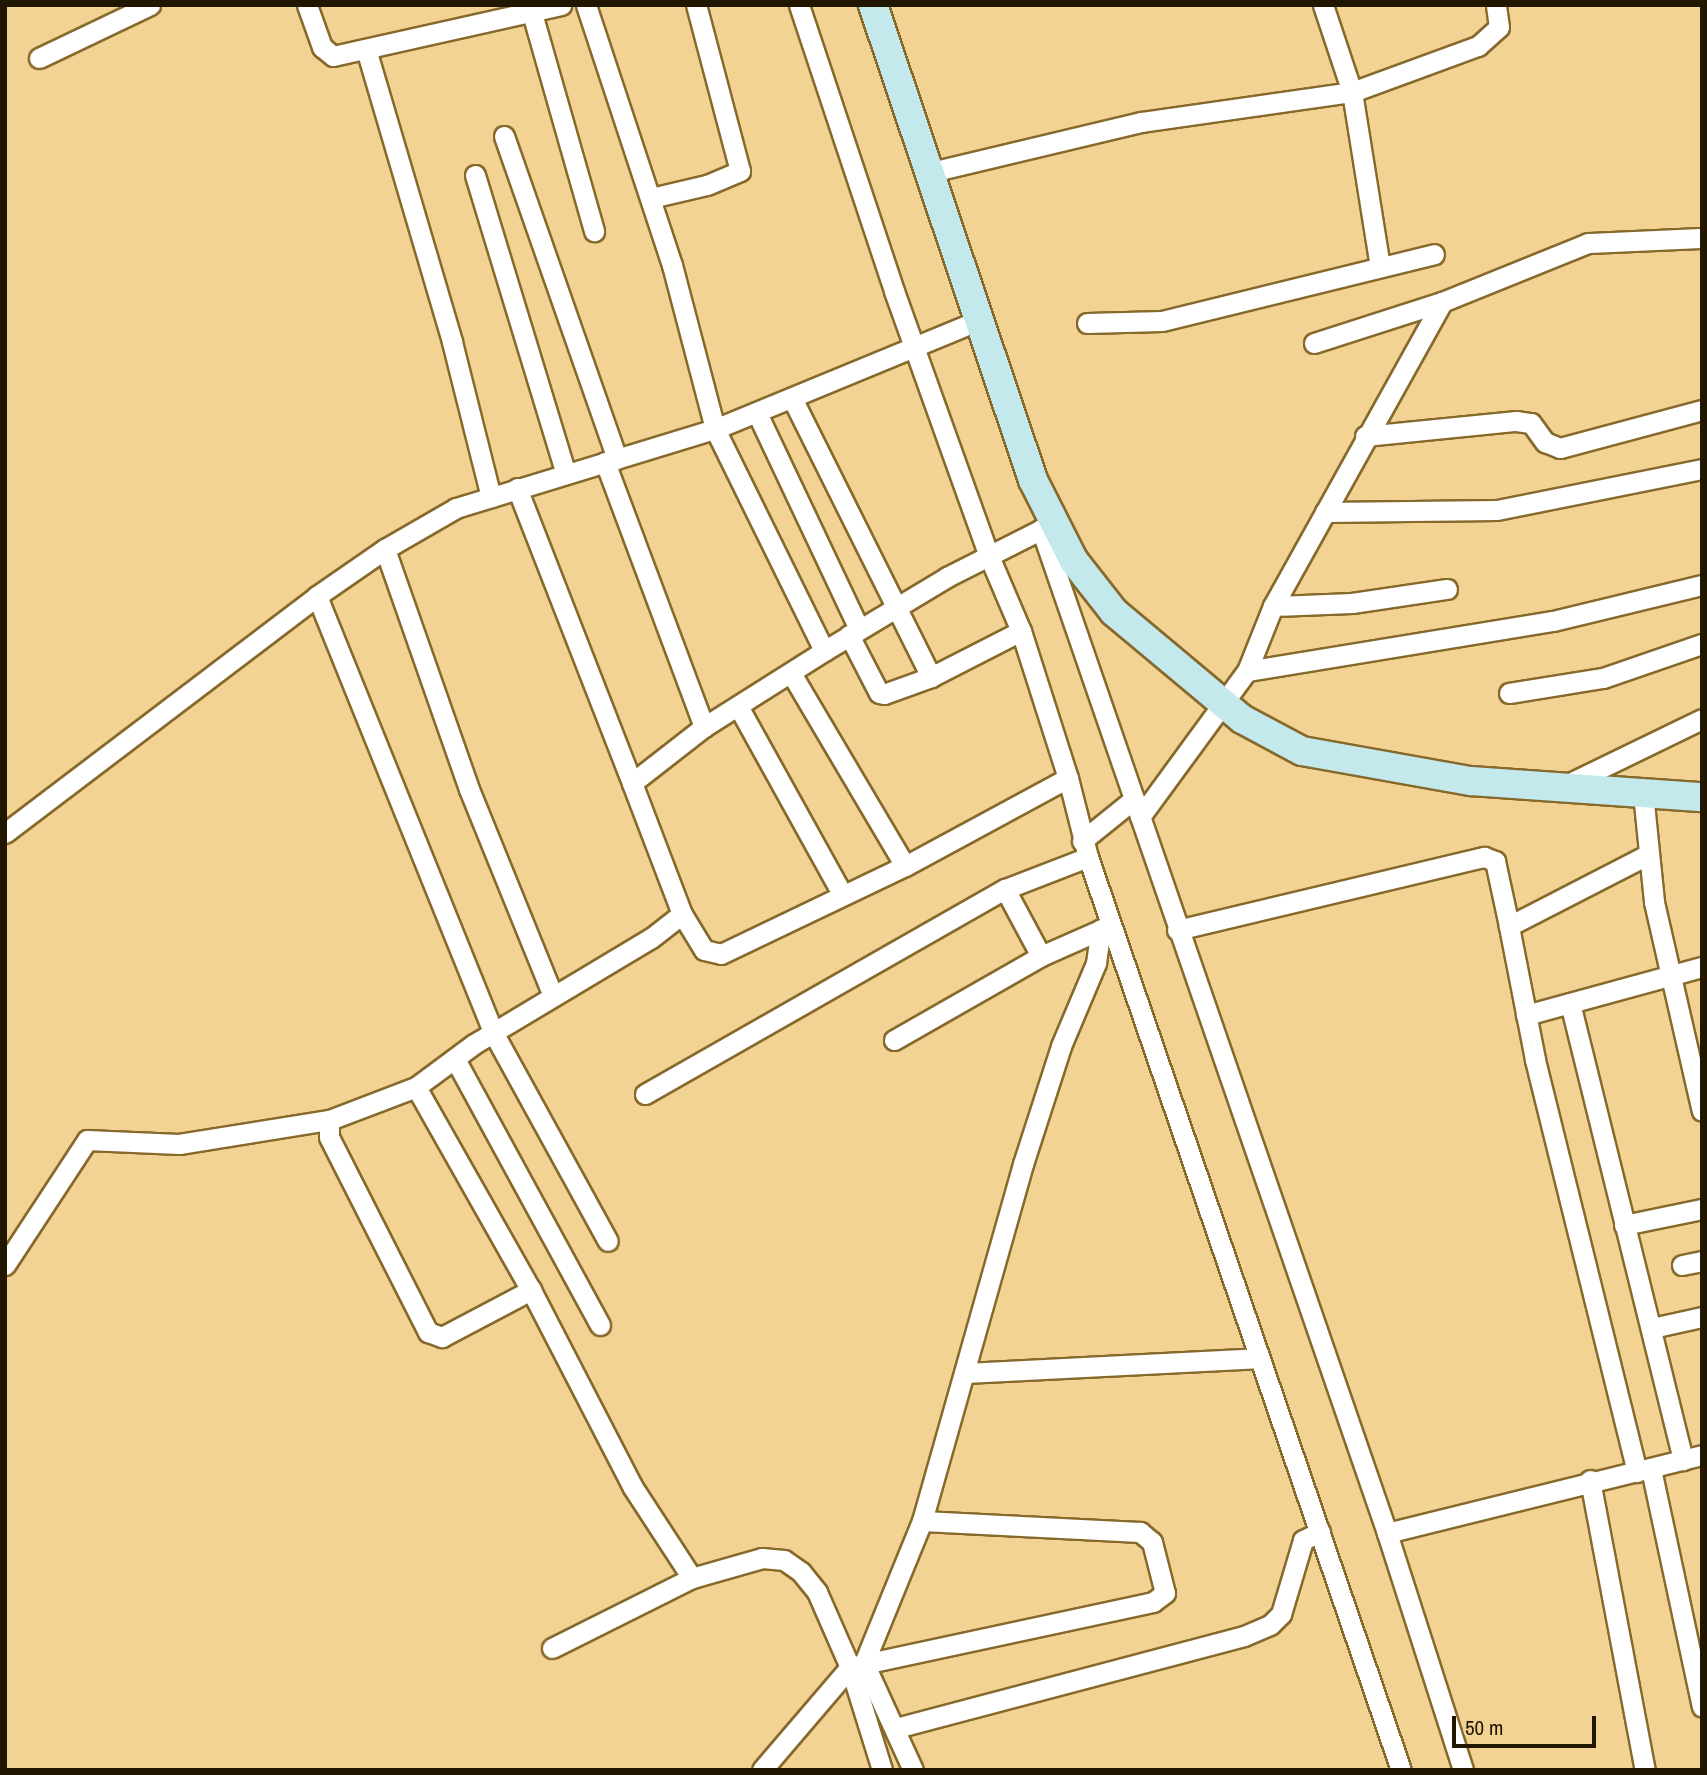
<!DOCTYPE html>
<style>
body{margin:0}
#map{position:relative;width:1707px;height:1775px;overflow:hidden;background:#f2d394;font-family:"Archivo Narrow",sans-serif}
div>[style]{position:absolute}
.roads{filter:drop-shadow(2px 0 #86692b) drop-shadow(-2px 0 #86692b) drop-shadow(0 2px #86692b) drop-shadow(0 -2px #86692b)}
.street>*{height:19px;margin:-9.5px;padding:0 9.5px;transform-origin:9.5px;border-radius:9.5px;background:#fff}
.secondary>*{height:28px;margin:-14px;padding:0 14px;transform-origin:14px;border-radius:14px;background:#c3e9ec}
span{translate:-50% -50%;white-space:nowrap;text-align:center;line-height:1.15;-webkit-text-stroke:7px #f2d394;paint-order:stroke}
.frame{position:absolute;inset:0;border:7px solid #211600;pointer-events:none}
.scale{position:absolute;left:1452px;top:1716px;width:144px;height:32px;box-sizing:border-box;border:4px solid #211600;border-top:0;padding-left:9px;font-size:21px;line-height:24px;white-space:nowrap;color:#211600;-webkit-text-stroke:5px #f2d394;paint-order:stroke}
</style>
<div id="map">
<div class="roads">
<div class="street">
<div style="left:307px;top:5px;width:45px;rotate:70.3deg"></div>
<div style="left:322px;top:47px;width:14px;rotate:39deg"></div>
<div style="left:333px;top:56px;width:234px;rotate:-12.6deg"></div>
<div style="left:586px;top:5px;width:274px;rotate:71.7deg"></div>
<div style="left:672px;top:265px;width:170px;rotate:75.3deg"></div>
<div style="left:715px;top:429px;width:247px;rotate:63.8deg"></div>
<div style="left:799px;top:5px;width:301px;rotate:71.6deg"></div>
<div style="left:894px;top:291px;width:282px;rotate:70.3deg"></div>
<div style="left:989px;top:556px;width:82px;rotate:66.9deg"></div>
<div style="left:1021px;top:631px;width:154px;rotate:72.3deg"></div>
<div style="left:1068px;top:778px;width:81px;rotate:75.8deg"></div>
<div style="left:1088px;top:857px;width:89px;rotate:158.9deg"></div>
<div style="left:1005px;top:889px;width:76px;rotate:61.8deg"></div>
<div style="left:1323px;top:5px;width:92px;rotate:71.6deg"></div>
<div style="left:1352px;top:92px;width:176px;rotate:80.9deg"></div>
<div style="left:532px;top:13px;width:227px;rotate:74.1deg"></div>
<div style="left:366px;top:49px;width:305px;rotate:73.6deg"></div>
<div style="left:452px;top:342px;width:160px;rotate:75.9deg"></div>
<div style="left:39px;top:58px;width:123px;rotate:-25.5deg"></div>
<div style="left:504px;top:136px;width:342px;rotate:70.7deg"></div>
<div style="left:931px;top:172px;width:216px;rotate:-13.4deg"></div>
<div style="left:1141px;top:122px;width:213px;rotate:-8.1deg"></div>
<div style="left:1352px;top:92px;width:134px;rotate:-20.1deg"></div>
<div style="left:1478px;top:46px;width:28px;rotate:-42deg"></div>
<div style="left:1499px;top:27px;width:22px;rotate:-98deg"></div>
<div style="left:475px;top:175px;width:310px;rotate:73.1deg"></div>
<div style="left:651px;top:198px;width:57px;rotate:-13.1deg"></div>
<div style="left:707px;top:185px;width:36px;rotate:-23deg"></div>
<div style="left:740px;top:171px;width:172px;rotate:-104.8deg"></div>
<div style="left:1087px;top:323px;width:75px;rotate:-1.5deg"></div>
<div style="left:1162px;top:321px;width:280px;rotate:-13.8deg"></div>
<div style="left:1314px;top:343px;width:134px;rotate:-17.8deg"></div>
<div style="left:1442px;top:302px;width:157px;rotate:-22deg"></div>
<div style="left:1588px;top:243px;width:114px;rotate:-2.5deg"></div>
<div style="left:792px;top:398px;width:312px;rotate:63.5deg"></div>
<div style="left:757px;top:413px;width:239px;rotate:64.7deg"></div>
<div style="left:1365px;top:436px;width:152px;rotate:-5.7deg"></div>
<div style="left:1516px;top:421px;width:15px;rotate:8deg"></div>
<div style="left:1531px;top:423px;width:24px;rotate:54deg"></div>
<div style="left:1545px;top:442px;width:16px;rotate:22deg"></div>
<div style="left:1560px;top:448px;width:147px;rotate:-15deg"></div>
<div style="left:605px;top:462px;width:283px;rotate:69.5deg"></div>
<div style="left:517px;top:488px;width:317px;rotate:68.7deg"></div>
<div style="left:632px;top:783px;width:91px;rotate:-37.9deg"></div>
<div style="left:704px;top:727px;width:142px;rotate:-32.3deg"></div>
<div style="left:824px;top:651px;width:144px;rotate:-31deg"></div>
<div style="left:947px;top:577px;width:118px;rotate:-26.8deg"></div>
<div style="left:1325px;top:512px;width:172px;rotate:-0.7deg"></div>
<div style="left:1497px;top:510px;width:209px;rotate:-11.3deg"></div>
<div style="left:1041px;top:529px;width:1062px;rotate:70.98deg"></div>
<div style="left:1387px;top:1533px;width:325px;rotate:-13.9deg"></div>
<div style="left:317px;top:596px;width:472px;rotate:68deg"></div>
<div style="left:494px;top:1034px;width:236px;rotate:61.2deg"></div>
<div style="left:1273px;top:606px;width:79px;rotate:-2.2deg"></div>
<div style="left:1352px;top:603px;width:96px;rotate:-8.4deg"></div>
<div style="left:849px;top:635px;width:65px;rotate:62.7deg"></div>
<div style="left:879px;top:693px;width:5px;rotate:11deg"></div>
<div style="left:884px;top:694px;width:50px;rotate:-19.9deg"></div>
<div style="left:931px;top:677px;width:101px;rotate:-27.1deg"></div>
<div style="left:1247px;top:671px;width:310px;rotate:-9.3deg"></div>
<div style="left:1553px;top:621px;width:153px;rotate:-13.6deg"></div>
<div style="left:791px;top:673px;width:224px;rotate:59.4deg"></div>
<div style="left:1509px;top:693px;width:95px;rotate:-9.1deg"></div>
<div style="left:1603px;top:678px;width:105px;rotate:-19deg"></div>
<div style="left:738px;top:706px;width:215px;rotate:61deg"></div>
<div style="left:632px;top:783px;width:140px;rotate:69.1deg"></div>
<div style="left:682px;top:914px;width:42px;rotate:58.6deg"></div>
<div style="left:704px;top:950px;width:17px;rotate:13deg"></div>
<div style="left:721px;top:954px;width:204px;rotate:-25.6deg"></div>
<div style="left:905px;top:866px;width:185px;rotate:-28.4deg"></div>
<div style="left:1564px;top:786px;width:153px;rotate:-25.9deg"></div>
<div style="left:1643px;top:793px;width:110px;rotate:84.2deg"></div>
<div style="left:1654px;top:902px;width:214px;rotate:77.1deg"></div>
<div style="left:1140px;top:817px;width:181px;rotate:-53.8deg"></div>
<div style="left:1247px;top:671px;width:70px;rotate:-68.2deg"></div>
<div style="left:1273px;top:606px;width:348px;rotate:-60.9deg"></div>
<div style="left:5px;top:833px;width:392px;rotate:-37.2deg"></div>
<div style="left:317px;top:596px;width:83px;rotate:-34.7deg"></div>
<div style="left:1082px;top:841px;width:67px;rotate:-38.9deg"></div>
<div style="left:1088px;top:857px;width:965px;rotate:71.08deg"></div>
<div style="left:682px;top:914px;width:39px;rotate:142deg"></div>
<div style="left:651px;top:938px;width:206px;rotate:149.1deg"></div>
<div style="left:474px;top:1044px;width:72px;rotate:143.4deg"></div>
<div style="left:416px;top:1087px;width:233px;rotate:60.5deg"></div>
<div style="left:531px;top:1290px;width:220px;rotate:62.7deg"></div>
<div style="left:632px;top:1486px;width:110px;rotate:56.9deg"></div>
<div style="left:692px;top:1578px;width:73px;rotate:-15.9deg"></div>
<div style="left:762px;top:1558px;width:22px;rotate:5deg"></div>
<div style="left:784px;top:1560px;width:21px;rotate:35deg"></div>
<div style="left:801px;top:1572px;width:26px;rotate:51deg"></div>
<div style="left:817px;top:1592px;width:82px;rotate:66.3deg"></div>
<div style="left:850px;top:1667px;width:108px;rotate:72.7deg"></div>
<div style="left:1177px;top:930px;width:316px;rotate:-13.4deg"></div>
<div style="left:1484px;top:857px;width:12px;rotate:20deg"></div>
<div style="left:1495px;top:861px;width:66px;rotate:77.8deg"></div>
<div style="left:553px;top:996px;width:223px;rotate:-112.1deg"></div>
<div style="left:469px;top:789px;width:254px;rotate:-109.3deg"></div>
<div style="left:385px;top:549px;width:82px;rotate:-30deg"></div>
<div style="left:456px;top:508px;width:271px;rotate:-17deg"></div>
<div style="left:715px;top:429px;width:283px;rotate:-22.4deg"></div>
<div style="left:1570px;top:1003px;width:471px;rotate:76.1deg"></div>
<div style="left:1526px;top:1015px;width:182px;rotate:-15.3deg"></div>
<div style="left:894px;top:1040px;width:169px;rotate:-29.7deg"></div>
<div style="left:1041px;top:956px;width:74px;rotate:-23.8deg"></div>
<div style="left:455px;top:1059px;width:303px;rotate:61.4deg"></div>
<div style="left:416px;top:1087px;width:93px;rotate:159.2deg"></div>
<div style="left:329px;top:1120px;width:17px;rotate:90deg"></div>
<div style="left:329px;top:1137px;width:219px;rotate:63.1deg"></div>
<div style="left:428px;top:1332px;width:15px;rotate:20deg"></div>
<div style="left:442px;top:1337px;width:101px;rotate:-27.8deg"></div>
<div style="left:645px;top:1094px;width:414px;rotate:-29.7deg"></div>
<div style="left:1624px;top:1225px;width:80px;rotate:-11.6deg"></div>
<div style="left:5px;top:1265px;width:149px;rotate:-56.7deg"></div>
<div style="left:87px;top:1140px;width:92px;rotate:2.5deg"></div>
<div style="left:179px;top:1144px;width:152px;rotate:-9.1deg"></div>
<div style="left:1682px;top:1265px;width:20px;rotate:-11deg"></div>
<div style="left:1652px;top:1328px;width:51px;rotate:-12.4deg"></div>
<div style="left:965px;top:1373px;width:293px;rotate:-2.9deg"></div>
<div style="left:1651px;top:1469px;width:243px;rotate:77.9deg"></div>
<div style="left:1637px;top:1472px;width:425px;rotate:-103.9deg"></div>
<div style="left:1535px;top:1059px;width:136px;rotate:-101.1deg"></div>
<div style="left:1509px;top:926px;width:155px;rotate:-27.2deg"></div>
<div style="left:1590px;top:1480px;width:295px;rotate:79.3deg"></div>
<div style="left:1387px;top:1533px;width:249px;rotate:72.2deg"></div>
<div style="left:552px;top:1648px;width:157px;rotate:-26.6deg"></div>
<div style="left:896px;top:1728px;width:360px;rotate:-14.8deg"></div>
<div style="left:1244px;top:1636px;width:28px;rotate:-23deg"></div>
<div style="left:1270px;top:1625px;width:16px;rotate:-45deg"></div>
<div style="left:1281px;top:1614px;width:77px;rotate:-73.4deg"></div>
<div style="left:1303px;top:1540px;width:19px;rotate:-25deg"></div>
<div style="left:762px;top:1770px;width:135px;rotate:-49.5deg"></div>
<div style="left:850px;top:1667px;width:310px;rotate:-12.1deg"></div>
<div style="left:1153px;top:1602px;width:15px;rotate:-37deg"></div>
<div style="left:1165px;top:1593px;width:53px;rotate:-104.3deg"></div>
<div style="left:1152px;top:1542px;width:16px;rotate:-140deg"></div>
<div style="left:1140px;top:1532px;width:218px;rotate:-177.1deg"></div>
<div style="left:922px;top:1521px;width:371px;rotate:-74.2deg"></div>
<div style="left:1023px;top:1164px;width:124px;rotate:-72.1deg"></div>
<div style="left:1061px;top:1046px;width:90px;rotate:-67.1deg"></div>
<div style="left:1096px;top:963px;width:34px;rotate:-82deg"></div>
<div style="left:913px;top:1770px;width:118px;rotate:-114.6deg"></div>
<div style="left:864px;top:1663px;width:153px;rotate:-67.8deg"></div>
</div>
<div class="secondary">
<div style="left:873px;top:5px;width:501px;rotate:71.38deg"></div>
<div style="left:1033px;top:480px;width:91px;rotate:63.2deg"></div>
<div style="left:1074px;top:561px;width:65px;rotate:51.9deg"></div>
<div style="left:1114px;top:612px;width:167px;rotate:39.9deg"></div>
<div style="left:1242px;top:719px;width:68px;rotate:28.1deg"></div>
<div style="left:1302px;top:751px;width:172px;rotate:10.1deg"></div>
<div style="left:1471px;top:781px;width:232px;rotate:4deg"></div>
</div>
</div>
<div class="frame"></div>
<div class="scale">50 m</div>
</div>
